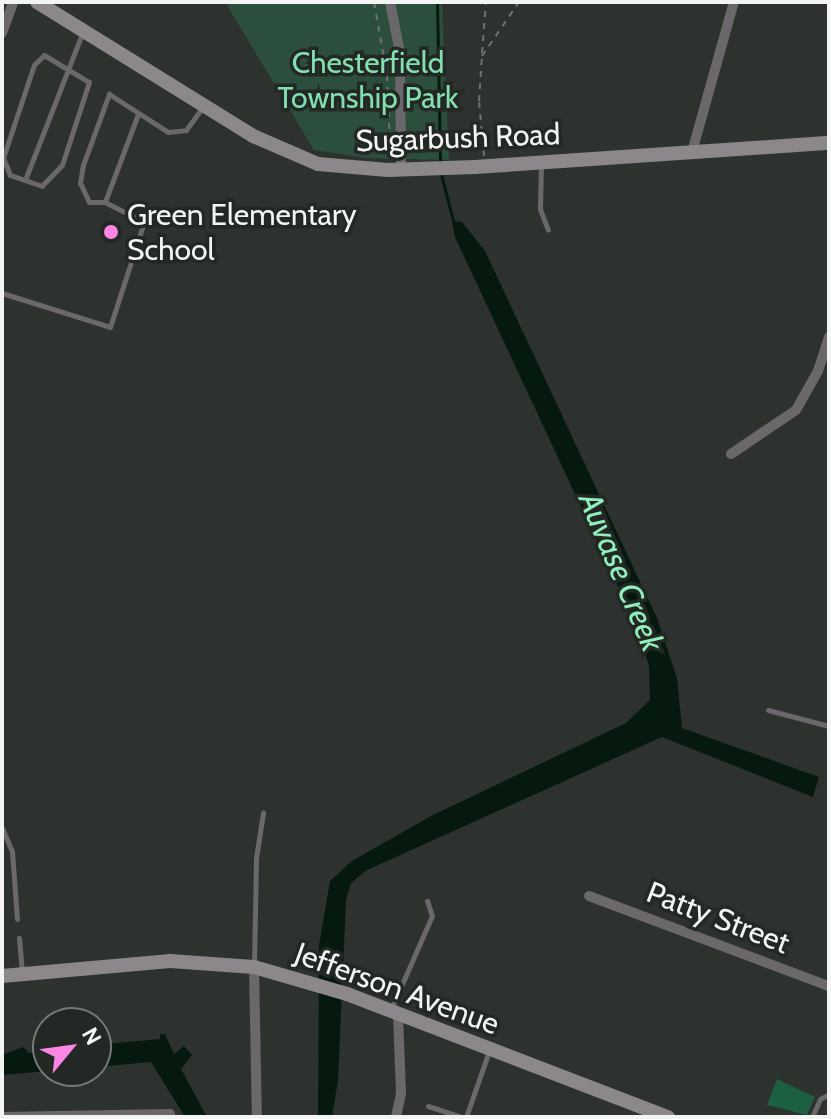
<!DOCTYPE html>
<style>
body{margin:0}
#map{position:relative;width:831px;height:1119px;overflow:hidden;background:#2d322f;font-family:Cabin,sans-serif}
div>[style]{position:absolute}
.green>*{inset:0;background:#2b4f3c}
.water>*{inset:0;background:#05190f}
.stream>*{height:3px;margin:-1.5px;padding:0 1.5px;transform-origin:1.5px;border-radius:1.5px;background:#05190f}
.building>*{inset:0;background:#1d6040}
.path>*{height:2px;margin-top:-1px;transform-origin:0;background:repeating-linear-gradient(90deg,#6e726f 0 6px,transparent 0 12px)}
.lane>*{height:5px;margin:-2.5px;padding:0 2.5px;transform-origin:2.5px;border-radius:2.5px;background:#6a686a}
.street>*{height:10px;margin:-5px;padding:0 5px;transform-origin:5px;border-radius:5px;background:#6a686a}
.secondary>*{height:14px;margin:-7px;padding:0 7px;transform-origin:7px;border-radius:7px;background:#8b878a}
.dots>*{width:22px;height:22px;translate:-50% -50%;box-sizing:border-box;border:4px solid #232825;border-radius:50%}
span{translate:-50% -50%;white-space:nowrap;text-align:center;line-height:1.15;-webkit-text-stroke:7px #232825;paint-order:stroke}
.park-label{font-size:30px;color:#82e0ae}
.street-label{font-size:30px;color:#f2f5f3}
.poi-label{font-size:30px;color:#f2f5f3}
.left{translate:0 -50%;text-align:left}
.water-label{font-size:32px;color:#91efbc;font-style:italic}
.frame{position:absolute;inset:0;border:4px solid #f2f5f3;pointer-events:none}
.north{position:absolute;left:32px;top:1007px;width:80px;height:80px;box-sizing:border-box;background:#232825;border:2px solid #767a77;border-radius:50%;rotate:61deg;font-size:22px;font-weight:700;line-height:32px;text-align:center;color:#f2f5f3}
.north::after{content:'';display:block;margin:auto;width:28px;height:36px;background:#fb86e4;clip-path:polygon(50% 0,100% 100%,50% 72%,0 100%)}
</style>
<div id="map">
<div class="green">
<div style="clip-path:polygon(225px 2px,442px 2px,449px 160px,365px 158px,314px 150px)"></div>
</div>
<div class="water">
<div style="clip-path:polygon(452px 221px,462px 222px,485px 251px,657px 618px,677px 678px,682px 728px,819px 777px,813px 797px,662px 737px,367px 870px,351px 883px,346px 900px,338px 1081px,332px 1117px,318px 1117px,319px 945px,330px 881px,352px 861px,431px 816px,626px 723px,650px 700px,649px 667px,639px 631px,455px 237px)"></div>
<div style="clip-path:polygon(160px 1034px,165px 1034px,174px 1054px,184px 1046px,192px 1055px,181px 1069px,207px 1117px,185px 1117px,151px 1062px,96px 1067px,96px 1045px,160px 1039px)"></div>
<div style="clip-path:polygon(23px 1047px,29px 1053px,48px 1052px,48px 1071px,2px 1075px,2px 1055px)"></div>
</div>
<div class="stream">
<div style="left:437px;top:2px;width:160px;rotate:88.9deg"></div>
<div style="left:441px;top:174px;width:52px;rotate:75.4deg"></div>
</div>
<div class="building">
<div style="clip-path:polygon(777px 1079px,815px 1097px,807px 1115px,767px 1105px)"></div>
</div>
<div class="path">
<div style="left:374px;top:2px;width:74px;rotate:79.9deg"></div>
<div style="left:387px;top:75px;width:68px;rotate:87.5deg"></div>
<div style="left:482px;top:53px;width:51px;rotate:-85.5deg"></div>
<div style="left:484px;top:156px;width:55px;rotate:-95.2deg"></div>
<div style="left:479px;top:101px;width:45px;rotate:-86.2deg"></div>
<div style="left:482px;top:56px;width:65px;rotate:-55.6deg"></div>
</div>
<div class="lane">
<div style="left:44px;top:55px;width:52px;rotate:31deg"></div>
<div style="left:89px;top:82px;width:87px;rotate:108deg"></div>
<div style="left:62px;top:165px;width:29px;rotate:134deg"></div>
<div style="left:42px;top:186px;width:34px;rotate:-161deg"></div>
<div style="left:10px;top:175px;width:18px;rotate:-112deg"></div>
<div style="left:3px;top:158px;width:98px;rotate:-71.6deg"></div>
<div style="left:34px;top:65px;width:14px;rotate:-45deg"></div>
<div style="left:138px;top:114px;width:94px;rotate:110.6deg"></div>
<div style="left:105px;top:202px;width:16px;rotate:180deg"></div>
<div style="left:89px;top:202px;width:21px;rotate:-115deg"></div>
<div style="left:80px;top:183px;width:18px;rotate:-81deg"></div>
<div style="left:83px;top:165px;width:76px;rotate:-69.9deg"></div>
<div style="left:109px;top:94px;width:70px;rotate:32.8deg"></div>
<div style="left:168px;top:132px;width:18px;rotate:-6deg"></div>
<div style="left:186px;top:130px;width:29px;rotate:-54deg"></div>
<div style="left:541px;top:164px;width:45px;rotate:91.3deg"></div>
<div style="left:540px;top:209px;width:22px;rotate:69deg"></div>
<div style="left:25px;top:180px;width:160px;rotate:-68.7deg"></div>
<div style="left:2px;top:293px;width:113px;rotate:17.5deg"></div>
<div style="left:110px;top:327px;width:110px;rotate:-72.1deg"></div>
<div style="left:144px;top:222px;width:44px;rotate:-152.9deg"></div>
<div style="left:768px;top:710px;width:63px;rotate:14.7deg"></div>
<div style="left:2px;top:828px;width:25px;rotate:67deg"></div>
<div style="left:12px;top:851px;width:68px;rotate:85.8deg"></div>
<div style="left:19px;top:938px;width:36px;rotate:85deg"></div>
<div style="left:254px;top:964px;width:106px;rotate:-88.9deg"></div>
<div style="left:256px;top:858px;width:46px;rotate:-81.2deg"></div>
<div style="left:392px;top:1007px;width:99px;rotate:-66.3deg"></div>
<div style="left:432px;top:916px;width:16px;rotate:-108deg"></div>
<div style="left:428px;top:1106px;width:35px;rotate:18deg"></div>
<div style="left:466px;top:1117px;width:70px;rotate:-70.8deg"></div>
<div style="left:812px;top:1117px;width:20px;rotate:-66deg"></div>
<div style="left:820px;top:1099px;width:10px;rotate:-29deg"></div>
</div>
<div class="street">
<div style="left:390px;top:2px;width:52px;rotate:78.9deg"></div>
<div style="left:400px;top:53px;width:117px;rotate:89.5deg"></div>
<div style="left:2px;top:33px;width:33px;rotate:-70deg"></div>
<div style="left:692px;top:152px;width:156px;rotate:-74.4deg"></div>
<div style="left:731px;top:454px;width:78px;rotate:-34.1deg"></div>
<div style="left:796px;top:410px;width:45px;rotate:-60.6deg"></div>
<div style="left:818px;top:371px;width:36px;rotate:-72deg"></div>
<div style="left:589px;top:896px;width:256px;rotate:20.6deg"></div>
<div style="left:254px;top:967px;width:150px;rotate:88.9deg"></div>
<div style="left:2px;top:1117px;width:168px;rotate:-1deg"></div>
<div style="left:396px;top:1117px;width:25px;rotate:-78deg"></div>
<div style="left:401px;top:1093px;width:77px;rotate:-92.2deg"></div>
</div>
<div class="secondary">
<div style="left:37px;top:2px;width:254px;rotate:31.8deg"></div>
<div style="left:253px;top:136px;width:71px;rotate:23.3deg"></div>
<div style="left:318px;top:164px;width:70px;rotate:4.9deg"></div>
<div style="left:388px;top:170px;width:87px;rotate:-2deg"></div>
<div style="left:475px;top:167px;width:355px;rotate:-3.9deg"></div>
<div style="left:2px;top:976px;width:169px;rotate:-5.1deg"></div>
<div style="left:170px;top:961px;width:84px;rotate:4.1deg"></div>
<div style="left:254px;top:967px;width:97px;rotate:16.2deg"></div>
<div style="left:347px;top:994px;width:344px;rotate:21deg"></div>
</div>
<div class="dots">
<div style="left:111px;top:232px;background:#fb86e4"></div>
</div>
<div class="park-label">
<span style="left:368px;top:80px">Chesterfield<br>Township Park</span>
</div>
<div class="street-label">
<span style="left:458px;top:138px;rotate:-2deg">Sugarbush Road</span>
<span style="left:718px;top:918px;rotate:21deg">Patty Street</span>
<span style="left:397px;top:989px;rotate:20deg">Jefferson Avenue</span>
</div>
<div class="poi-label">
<span class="left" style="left:127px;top:232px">Green Elementary<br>School</span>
</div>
<div class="water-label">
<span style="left:621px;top:572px;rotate:67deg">Auvase Creek</span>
</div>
<div class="frame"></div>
<div class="north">N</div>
</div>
